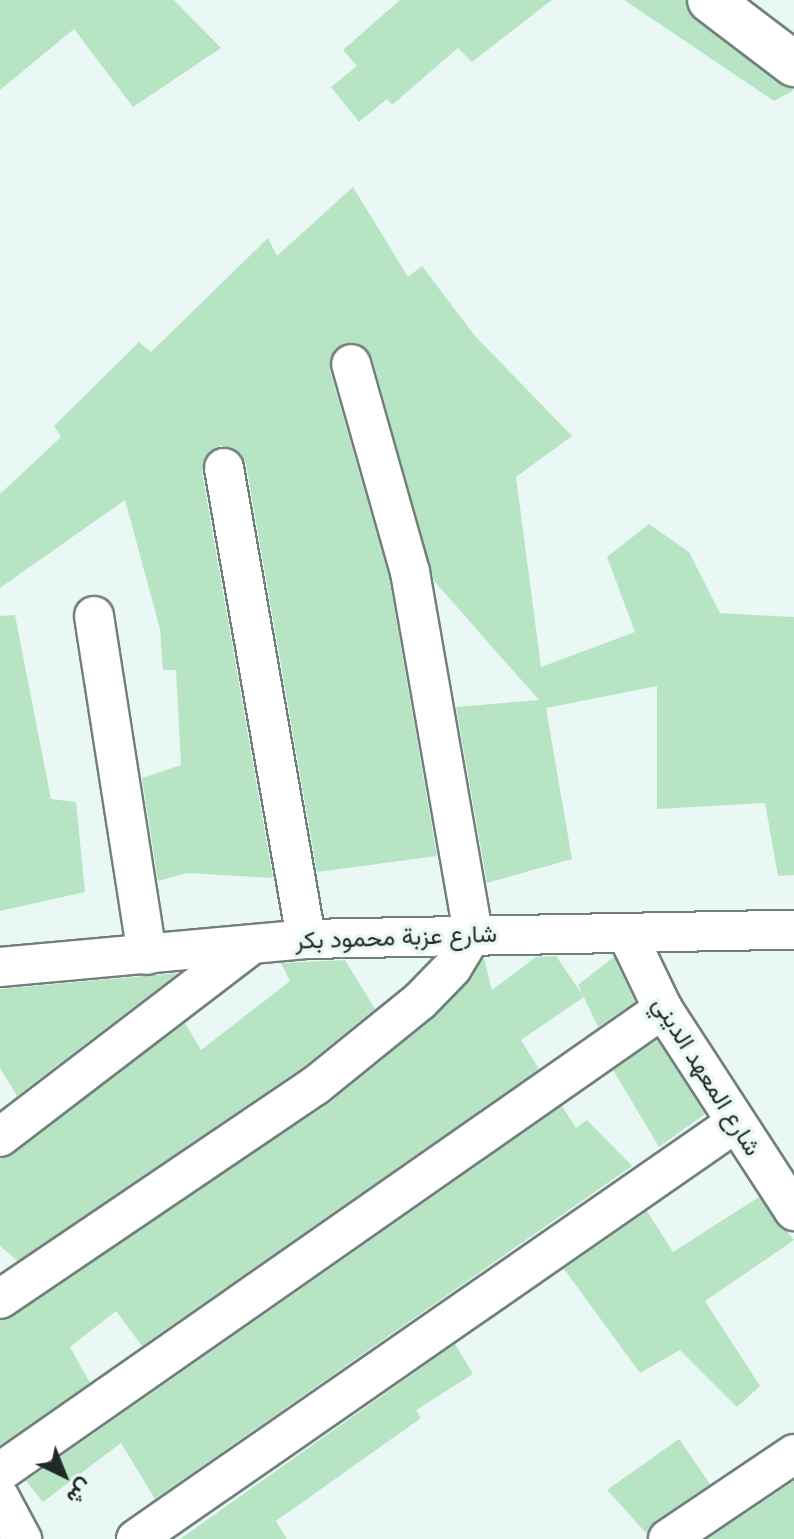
<!DOCTYPE html>
<meta charset="utf-8">
<style>
body{margin:0}
#map{position:relative;width:794px;height:1539px;overflow:hidden;background:#e9f8f5;font-family:"PT Sans",Vazirmatn,sans-serif}
div>[style]{position:absolute}
.building>*{inset:0;background:#b7e5c3}
.roads{filter:drop-shadow(2px 0 #727f7d) drop-shadow(-2px 0 #727f7d) drop-shadow(0 2px #727f7d) drop-shadow(0 -2px #727f7d)}
.street>*{height:38px;margin:-19px;padding:0 19px;transform-origin:19px;border-radius:19px;background:#fff}
.highway>*{height:44px;margin:-22px;padding:0 22px;transform-origin:22px;border-radius:22px;background:#fff}
span{translate:-50% -50%;white-space:nowrap;text-align:center;line-height:1.15;-webkit-text-stroke:7px #e9f8f5;paint-order:stroke}
.street-label{font-size:24px;color:#232928}
.north{position:absolute;left:24px;top:1435px;width:80px;height:80px;-webkit-text-stroke:6px #e9f8f5;paint-order:stroke;rotate:137deg;font-size:22px;font-weight:700;line-height:32px;text-align:center;color:#232928}
.north::after{content:'';display:block;margin:auto;width:28px;height:36px;background:#232928;clip-path:polygon(50% 0,100% 100%,50% 72%,0 100%)}
</style>
<div id="map">
<div class="building">
<div style="clip-path:polygon(0 0,174px 0,221px 48px,133px 107px,74px 29px,0 90px)"></div>
<div style="clip-path:polygon(400px 0,552px 0,472px 62px,458px 48px,392px 105px,387px 99px,359px 122px,331px 87px,357px 66px,343px 50px)"></div>
<div style="clip-path:polygon(624px 0,686px 0,695px 20px,794px 90px,774px 101px)"></div>
<div style="clip-path:polygon(353px 187px,408px 277px,422px 266px,475px 336px,572px 436px,516px 477px,541px 667px,635px 632px,607px 557px,649px 524px,689px 552px,720px 613px,794px 617px,794px 875px,778px 876px,765px 803px,657px 809px,657px 686px,546px 708px,572px 859px,487px 883px,456px 707px,539px 700px,434px 581px,372px 358px,356px 343px,335px 349px,330px 370px,389px 577px,437px 856px,317px 872px,246px 464px,240px 453px,221px 446px,209px 452px,202px 472px,273px 878px,187px 873px,158px 881px,142px 778px,181px 765px,176px 670px,163px 670px,160px 629px,125px 500px,0 588px,0 494px,61px 437px,54px 426px,139px 342px,151px 352px,268px 238px,277px 256px)"></div>
<div style="clip-path:polygon(15px 615px,51px 799px,76px 802px,85px 892px,0 911px,0 616px)"></div>
<div style="clip-path:polygon(556px 956px,584px 997px,521px 1040px,539px 1069px,142px 1346px,116px 1311px,70px 1347px,90px 1383px,0 1445px,0 1321px,329px 1103px,436px 1016px,484px 958px,492px 990px,536px 957px)"></div>
<div style="clip-path:polygon(614px 957px,635px 1002px,598px 1027px,578px 985px)"></div>
<div style="clip-path:polygon(345px 960px,375px 1009px,302px 1068px,18px 1261px,0 1246px,0 1159px,185px 1023px,201px 1050px,290px 981px,281px 963px)"></div>
<div style="clip-path:polygon(178px 973px,17px 1096px,0 1068px,0 989px)"></div>
<div style="clip-path:polygon(657px 1040px,705px 1114px,659px 1147px,613px 1070px)"></div>
<div style="clip-path:polygon(562px 1106px,576px 1128px,587px 1120px,632px 1166px,155px 1499px,121px 1443px,43px 1502px,26px 1481px)"></div>
<div style="clip-path:polygon(759px 1197px,794px 1240px,705px 1301px,760px 1386px,737px 1407px,680px 1350px,640px 1373px,564px 1269px,647px 1211px,673px 1252px)"></div>
<div style="clip-path:polygon(455px 1344px,473px 1374px,416px 1410px,421px 1418px,276px 1521px,287px 1539px,180px 1539px)"></div>
<div style="clip-path:polygon(679px 1439px,710px 1484px,656px 1521px,647px 1534px,607px 1490px)"></div>
<div style="clip-path:polygon(794px 1481px,794px 1539px,707px 1539px)"></div>
</div>
<div class="roads">
<div class="street">
<div style="left:224px;top:468px;width:478px;rotate:80.1deg"></div>
<div style="left:94px;top:616px;width:343px;rotate:81.1deg"></div>
<div style="left:628px;top:936px;width:81px;rotate:64.4deg"></div>
<div style="left:663px;top:1009px;width:241px;rotate:57deg"></div>
<div style="left:0;top:967px;width:307px;rotate:-5.2deg"></div>
<div style="left:306px;top:939px;width:488px;rotate:-1.1deg"></div>
<div style="left:0;top:1137px;width:317px;rotate:-37.4deg"></div>
<div style="left:0;top:1299px;width:380px;rotate:-34.1deg"></div>
<div style="left:315px;top:1086px;width:135px;rotate:-39deg"></div>
<div style="left:420px;top:1001px;width:46px;rotate:-45.9deg"></div>
<div style="left:452px;top:968px;width:41px;rotate:-59deg"></div>
<div style="left:473px;top:933px;width:366px;rotate:-99.9deg"></div>
<div style="left:410px;top:572px;width:216px;rotate:-105.8deg"></div>
<div style="left:0;top:1472px;width:809px;rotate:-34.93deg"></div>
<div style="left:0;top:1498px;width:47px;rotate:61.8deg"></div>
<div style="left:136px;top:1539px;width:728px;rotate:-34.76deg"></div>
<div style="left:668px;top:1539px;width:152px;rotate:-34deg"></div>
</div>
<div class="highway">
<div style="left:710px;top:0;width:106px;rotate:37.3deg"></div>
</div>
</div>
<div class="street-label">
<span style="left:396px;top:937px;rotate:-2deg">شارع عزبة محمود بكر</span>
<span style="left:707px;top:1076px;rotate:58deg">شارع المعهد الديني</span>
</div>
<div class="north">ش</div>
</div>
